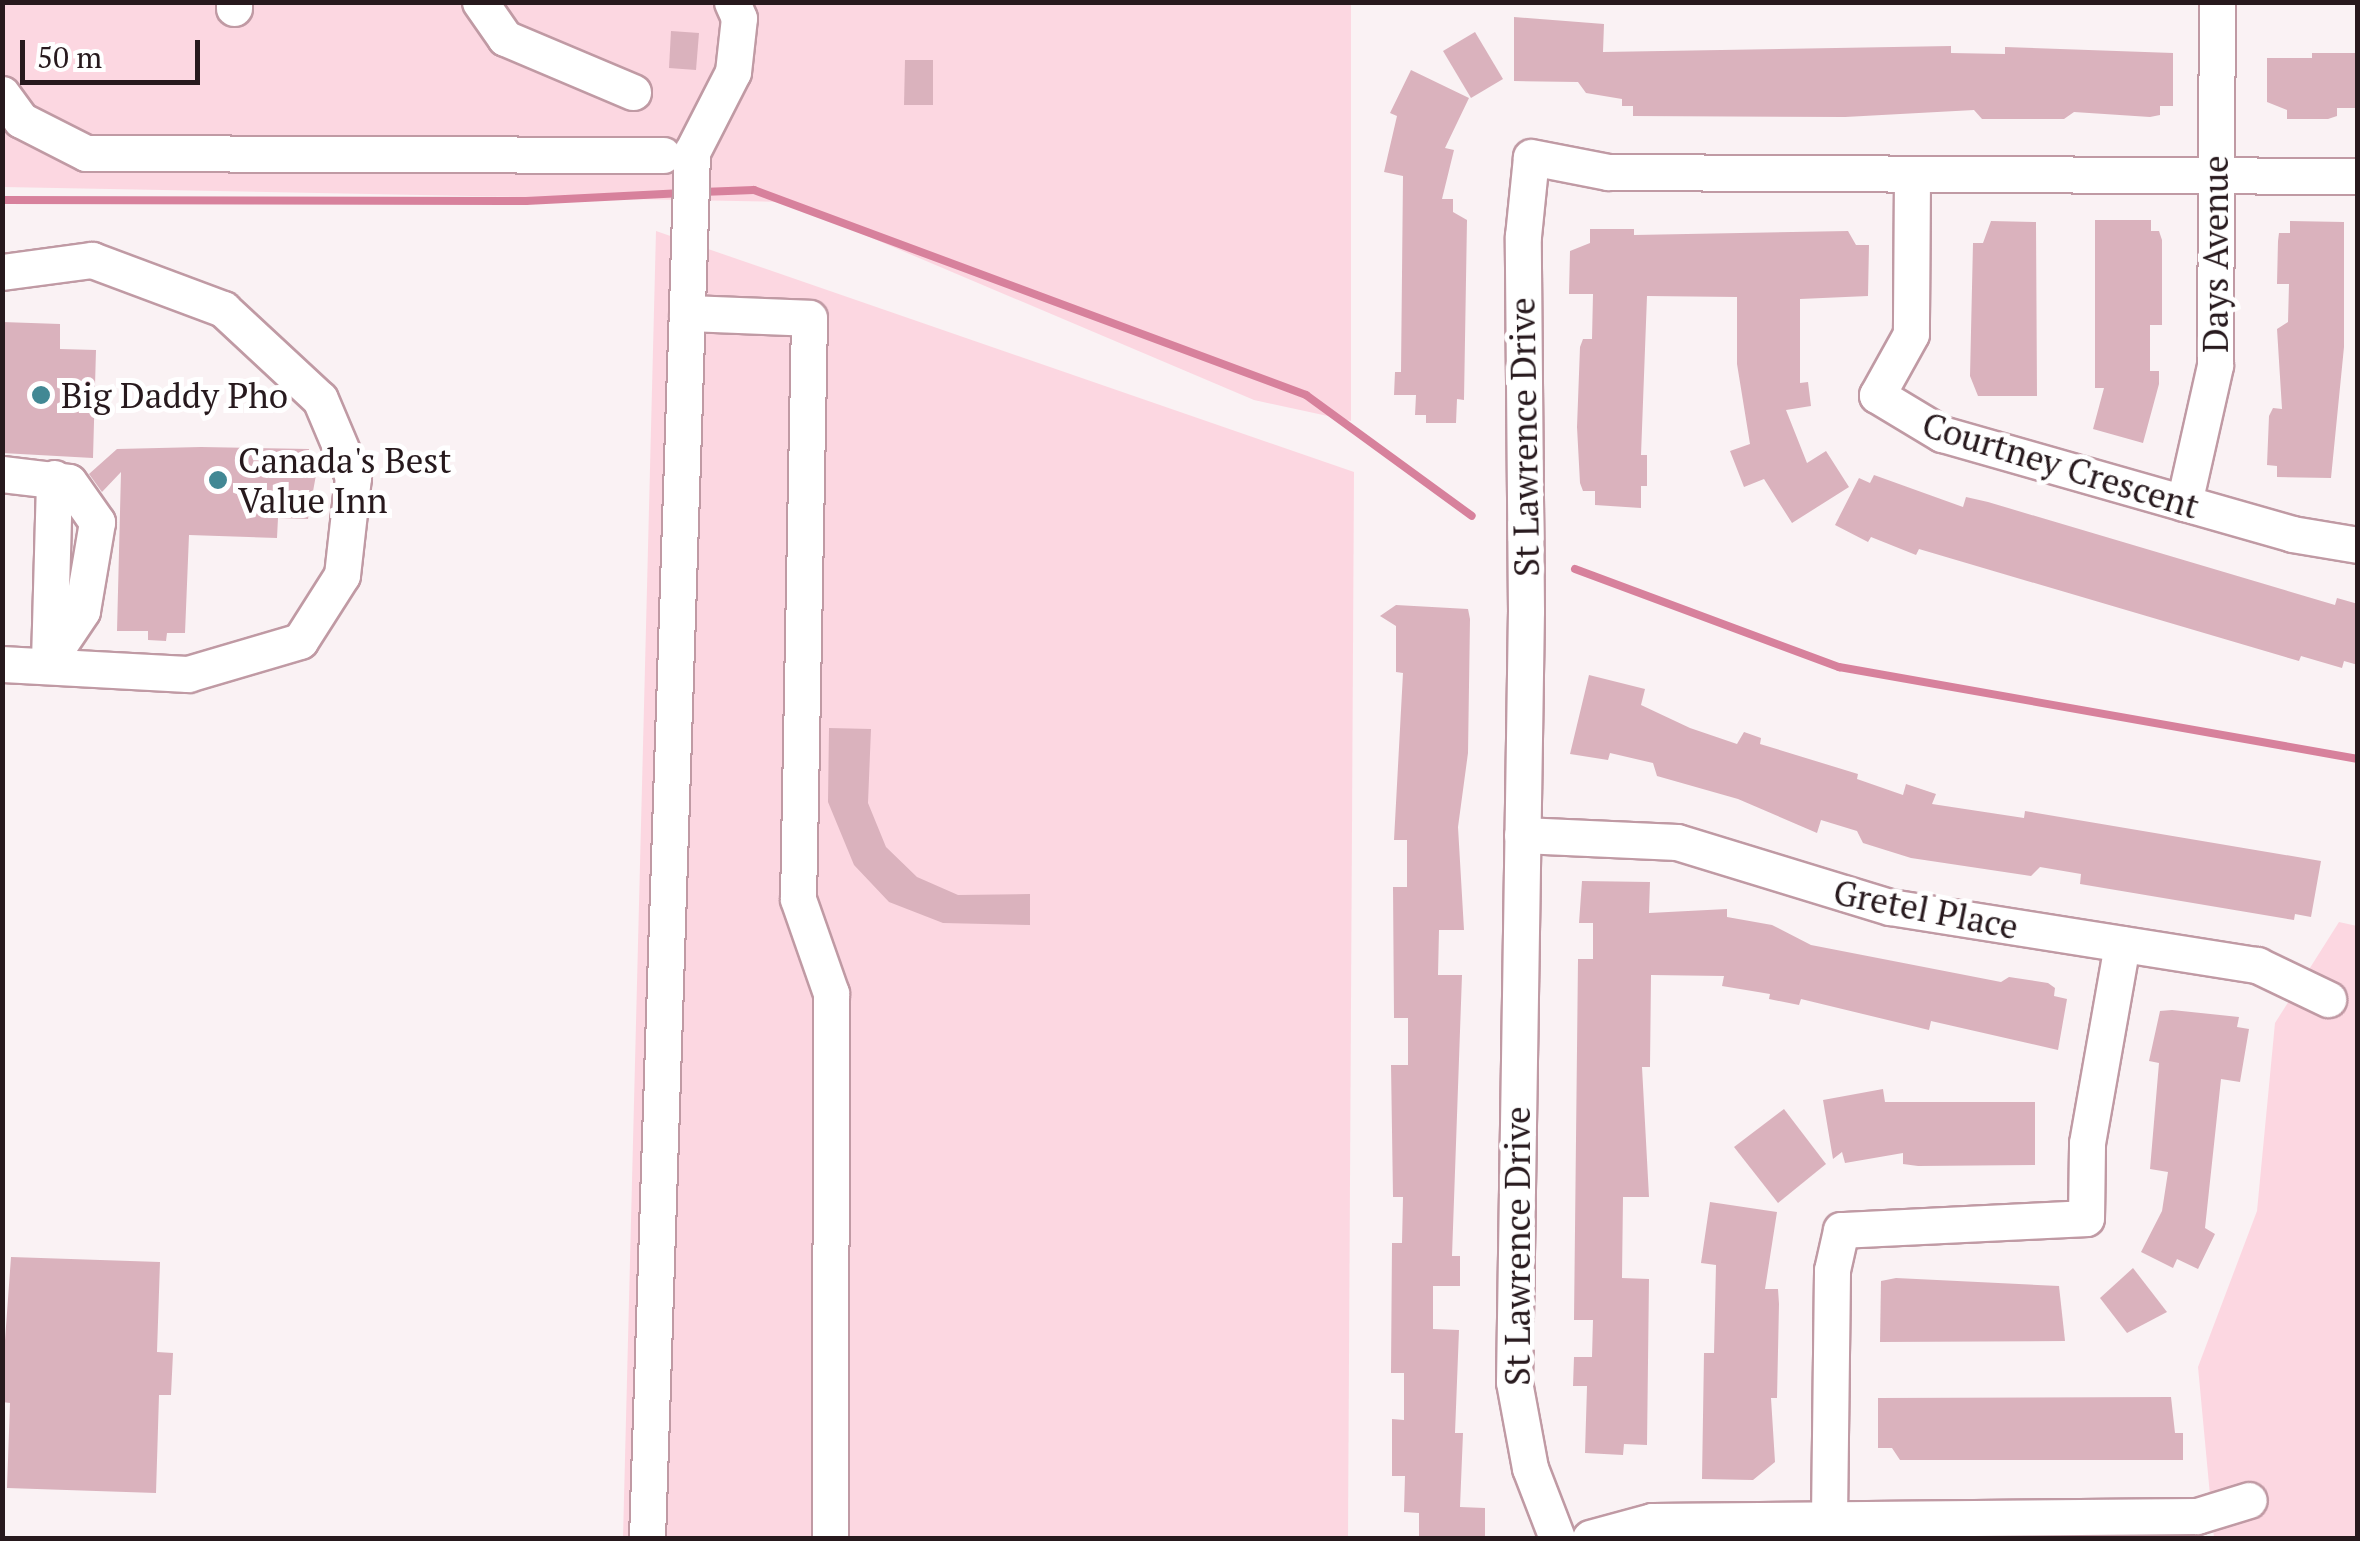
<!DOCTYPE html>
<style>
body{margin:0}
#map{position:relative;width:2360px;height:1541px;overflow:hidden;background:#faf2f4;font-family:"PT Serif",serif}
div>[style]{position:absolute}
.green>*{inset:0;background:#fcd7e1}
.stream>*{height:8px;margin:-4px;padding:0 4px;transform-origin:4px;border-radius:4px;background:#d7819c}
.building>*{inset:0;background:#dab2bd}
.roads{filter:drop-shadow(2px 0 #c09aa4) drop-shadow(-2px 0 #c09aa4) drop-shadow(0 2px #c09aa4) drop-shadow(0 -2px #c09aa4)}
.minor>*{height:35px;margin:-17.5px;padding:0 17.5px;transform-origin:17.5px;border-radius:17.5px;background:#fff}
.dots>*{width:28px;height:28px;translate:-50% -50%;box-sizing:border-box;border:5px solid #fff;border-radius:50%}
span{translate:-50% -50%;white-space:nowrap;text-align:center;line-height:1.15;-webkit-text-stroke:10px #fff;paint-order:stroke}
.street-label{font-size:35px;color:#27191d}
.poi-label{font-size:35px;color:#27191d}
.left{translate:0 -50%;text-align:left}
.frame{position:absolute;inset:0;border:5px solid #27191d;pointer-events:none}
.scale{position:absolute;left:20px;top:40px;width:180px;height:45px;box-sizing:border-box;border:5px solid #27191d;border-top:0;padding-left:12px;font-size:30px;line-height:35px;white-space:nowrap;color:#27191d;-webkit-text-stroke:8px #fff;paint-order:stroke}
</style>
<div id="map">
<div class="green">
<div style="clip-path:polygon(3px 3px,1351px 3px,1351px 421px,1254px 400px,787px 202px,3px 187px)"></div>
<div style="clip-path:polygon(656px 231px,1354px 472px,1348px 1538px,623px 1538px)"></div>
<div style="clip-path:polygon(2339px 922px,2357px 926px,2357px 1538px,2214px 1538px,2198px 1367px,2257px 1211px,2275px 1023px)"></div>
</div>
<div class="stream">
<div style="left:702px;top:192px;width:52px;rotate:-2.2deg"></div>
<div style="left:754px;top:190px;width:589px;rotate:20.37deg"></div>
<div style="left:1306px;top:395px;width:205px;rotate:36.1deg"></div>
<div style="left:2px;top:200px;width:524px;rotate:0.11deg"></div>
<div style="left:526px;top:201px;width:157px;rotate:-2.9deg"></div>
<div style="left:1575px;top:569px;width:282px;rotate:20.4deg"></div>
<div style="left:1839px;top:667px;width:527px;rotate:10.05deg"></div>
</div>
<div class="building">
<div style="clip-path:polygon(1514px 17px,1604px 24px,1603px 52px,1951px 46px,1951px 53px,2005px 54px,2005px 47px,2173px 53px,2173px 106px,2160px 106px,2160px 115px,2150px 117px,2074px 112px,2064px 119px,1982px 119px,1974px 110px,1845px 117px,1633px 116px,1633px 106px,1622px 106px,1622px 99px,1586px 93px,1578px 82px,1514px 81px)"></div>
<div style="clip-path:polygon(671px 31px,699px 33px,696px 70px,669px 68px)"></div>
<div style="clip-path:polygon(1475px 32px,1503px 79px,1471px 98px,1443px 51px)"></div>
<div style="clip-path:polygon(2312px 53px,2358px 53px,2358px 108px,2337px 108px,2337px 116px,2328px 119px,2287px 119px,2287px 110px,2267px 102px,2267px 58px,2312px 58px)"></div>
<div style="clip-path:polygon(905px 60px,933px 60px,933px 105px,904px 105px)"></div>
<div style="clip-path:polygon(1411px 70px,1469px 98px,1445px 148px,1454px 150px,1442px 199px,1453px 199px,1453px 212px,1467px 220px,1464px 400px,1457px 399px,1456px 423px,1426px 423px,1426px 415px,1415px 415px,1416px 395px,1394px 395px,1395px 372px,1401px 372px,1403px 176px,1384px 172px,1397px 116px,1390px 113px)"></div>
<div style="clip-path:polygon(2095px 220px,2151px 220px,2151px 231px,2159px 231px,2162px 240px,2162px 325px,2150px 325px,2150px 371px,2159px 371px,2159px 384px,2143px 443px,2093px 429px,2104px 388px,2095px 388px)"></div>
<div style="clip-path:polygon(1991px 221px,2036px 222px,2037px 396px,1978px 396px,1970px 376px,1973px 243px,1983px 243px)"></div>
<div style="clip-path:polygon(2290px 221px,2344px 222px,2344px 347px,2331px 478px,2277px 477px,2277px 466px,2267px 465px,2269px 416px,2273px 408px,2282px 409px,2277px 329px,2288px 322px,2289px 284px,2277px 284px,2278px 241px,2279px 233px,2290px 233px)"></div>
<div style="clip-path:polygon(1590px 229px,1634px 229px,1634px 235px,1848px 231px,1856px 245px,1869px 245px,1868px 296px,1800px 299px,1800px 383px,1808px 382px,1811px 406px,1786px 410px,1807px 463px,1826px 451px,1849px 487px,1792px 523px,1764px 479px,1744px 487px,1730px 451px,1750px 444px,1737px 364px,1737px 297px,1647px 296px,1641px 455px,1647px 455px,1647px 486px,1641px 486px,1641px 508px,1595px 505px,1595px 491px,1583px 491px,1580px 483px,1577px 427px,1580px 347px,1583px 339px,1592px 339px,1593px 294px,1569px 294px,1570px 251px,1590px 243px)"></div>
<div style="clip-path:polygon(2px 322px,60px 324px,60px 349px,96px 350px,93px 458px,2px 453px)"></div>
<div style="clip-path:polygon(201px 447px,309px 449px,308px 463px,318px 464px,308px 519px,278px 518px,277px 538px,189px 535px,185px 633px,167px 633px,166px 641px,148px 640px,148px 631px,117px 631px,121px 472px,102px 492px,89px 474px,117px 449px)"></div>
<div style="clip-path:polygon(1874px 475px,1963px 507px,1966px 497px,1988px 502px,2335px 605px,2337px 598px,2358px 604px,2358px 665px,2344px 661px,2342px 668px,2301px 656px,2299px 661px,1919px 549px,1916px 555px,1871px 537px,1868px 542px,1835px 525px,1859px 478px,1870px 483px)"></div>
<div style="clip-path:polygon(1396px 605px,1468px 609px,1470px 619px,1468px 753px,1458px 827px,1464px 930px,1439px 930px,1438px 975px,1462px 975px,1452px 1256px,1460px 1256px,1460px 1286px,1433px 1286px,1433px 1329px,1459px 1330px,1455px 1433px,1463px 1433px,1460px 1507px,1485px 1508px,1485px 1538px,1419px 1538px,1419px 1513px,1404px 1512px,1405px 1476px,1392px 1476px,1392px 1419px,1404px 1420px,1404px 1373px,1391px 1373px,1392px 1243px,1402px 1243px,1403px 1197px,1393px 1197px,1391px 1065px,1408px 1065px,1408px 1018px,1394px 1018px,1393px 887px,1407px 887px,1407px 840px,1394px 840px,1403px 673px,1396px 672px,1396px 626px,1380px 616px)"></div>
<div style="clip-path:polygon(1589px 675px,1645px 689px,1641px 705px,1690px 728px,1737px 744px,1744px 732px,1761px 738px,1760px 744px,1858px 774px,1857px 779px,1903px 795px,1906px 784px,1936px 794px,1932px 804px,2024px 818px,2025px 811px,2321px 861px,2311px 917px,2295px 914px,2294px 920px,2080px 884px,2081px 874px,2040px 867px,2031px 876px,1911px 858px,1863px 843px,1857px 831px,1821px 820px,1817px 833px,1738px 799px,1657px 776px,1653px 763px,1610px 753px,1608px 760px,1570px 754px)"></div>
<div style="clip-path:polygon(829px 728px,871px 729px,868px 803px,886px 847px,917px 877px,958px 895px,1030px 894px,1030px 925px,943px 923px,889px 902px,854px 865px,828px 802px)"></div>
<div style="clip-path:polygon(1582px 881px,1650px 882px,1649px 913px,1727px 909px,1727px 917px,1772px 925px,1811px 945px,2001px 982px,2009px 977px,2048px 983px,2055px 988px,2054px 996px,2067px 999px,2058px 1050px,1931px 1021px,1929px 1030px,1801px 999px,1799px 1005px,1769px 999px,1770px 994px,1722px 986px,1724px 976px,1651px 975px,1650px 1067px,1642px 1067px,1649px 1197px,1623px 1197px,1622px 1278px,1649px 1279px,1647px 1445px,1624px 1444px,1623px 1455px,1585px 1453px,1587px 1386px,1573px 1386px,1574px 1357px,1592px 1357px,1593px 1320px,1574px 1320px,1578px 959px,1593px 959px,1593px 923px,1579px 923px)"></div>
<div style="clip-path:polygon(2172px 1010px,2239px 1017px,2237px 1027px,2249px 1029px,2240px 1082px,2221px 1079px,2205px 1228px,2215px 1234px,2198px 1269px,2177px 1259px,2173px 1268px,2141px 1252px,2162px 1211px,2168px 1172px,2150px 1169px,2159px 1063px,2149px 1061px,2160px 1011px)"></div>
<div style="clip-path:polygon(1883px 1089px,1885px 1102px,2035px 1102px,2035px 1165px,1918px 1166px,1903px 1164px,1903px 1153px,1845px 1163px,1842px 1152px,1833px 1159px,1823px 1100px)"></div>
<div style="clip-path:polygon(1784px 1109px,1826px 1164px,1778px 1203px,1734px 1147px)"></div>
<div style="clip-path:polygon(1710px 1202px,1777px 1212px,1765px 1289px,1778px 1289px,1779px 1304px,1777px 1398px,1771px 1398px,1775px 1462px,1753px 1480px,1702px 1479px,1704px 1353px,1714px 1353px,1716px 1265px,1701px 1263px)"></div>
<div style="clip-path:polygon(11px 1257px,160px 1262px,157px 1352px,173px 1353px,171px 1395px,159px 1395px,156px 1493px,7px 1488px,10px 1403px,2px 1402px,2px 1382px)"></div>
<div style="clip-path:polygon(2133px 1268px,2167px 1312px,2127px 1333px,2100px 1298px)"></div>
<div style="clip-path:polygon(1896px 1278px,2059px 1286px,2065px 1341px,1880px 1342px,1881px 1281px)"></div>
<div style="clip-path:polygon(2171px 1397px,2175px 1433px,2183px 1433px,2183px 1460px,1900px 1460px,1892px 1448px,1878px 1448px,1878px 1398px)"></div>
</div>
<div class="roads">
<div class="minor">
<div style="left:480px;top:2px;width:44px;rotate:55.2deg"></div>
<div style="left:505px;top:38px;width:139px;rotate:22.9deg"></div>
<div style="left:234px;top:8px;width:6px;rotate:-90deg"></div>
<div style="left:2px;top:94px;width:32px;rotate:54deg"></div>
<div style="left:21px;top:120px;width:73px;rotate:26.9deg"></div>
<div style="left:86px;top:153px;width:577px;rotate:0.2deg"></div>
<div style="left:1912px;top:177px;width:157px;rotate:90.4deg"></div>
<div style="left:1911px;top:334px;width:70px;rotate:119.1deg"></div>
<div style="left:1877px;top:395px;width:76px;rotate:31deg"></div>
<div style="left:1942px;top:434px;width:364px;rotate:15.9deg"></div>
<div style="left:2292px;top:534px;width:67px;rotate:9.5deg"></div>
<div style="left:2px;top:272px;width:91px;rotate:-7.6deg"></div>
<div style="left:92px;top:260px;width:140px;rotate:20.5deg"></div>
<div style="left:223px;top:309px;width:132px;rotate:42.9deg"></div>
<div style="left:320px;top:399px;width:85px;rotate:67.1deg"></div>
<div style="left:353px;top:477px;width:99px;rotate:96.4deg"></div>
<div style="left:342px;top:575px;width:78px;rotate:122.5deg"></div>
<div style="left:300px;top:641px;width:117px;rotate:163.6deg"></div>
<div style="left:188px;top:674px;width:186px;rotate:-176.9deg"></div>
<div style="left:687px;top:313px;width:122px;rotate:2.3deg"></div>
<div style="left:809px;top:318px;width:581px;rotate:91.08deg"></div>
<div style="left:798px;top:899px;width:100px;rotate:70.7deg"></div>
<div style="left:831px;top:993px;width:545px;rotate:90.11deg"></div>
<div style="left:2px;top:474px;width:67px;rotate:6.8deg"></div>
<div style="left:69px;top:482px;width:49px;rotate:55deg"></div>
<div style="left:97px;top:522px;width:90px;rotate:99.6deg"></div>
<div style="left:82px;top:611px;width:59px;rotate:124deg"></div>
<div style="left:2184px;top:503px;width:141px;rotate:-77.3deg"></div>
<div style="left:2215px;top:365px;width:363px;rotate:-89.7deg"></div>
<div style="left:49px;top:661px;width:183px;rotate:-88.4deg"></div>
<div style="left:1522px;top:835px;width:155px;rotate:2.6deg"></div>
<div style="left:1677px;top:842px;width:223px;rotate:17deg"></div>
<div style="left:1890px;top:907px;width:372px;rotate:9deg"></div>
<div style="left:2257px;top:965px;width:79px;rotate:25.6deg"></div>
<div style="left:1829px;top:1518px;width:248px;rotate:-89.3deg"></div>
<div style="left:1832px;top:1270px;width:41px;rotate:-77.3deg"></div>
<div style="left:1841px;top:1230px;width:245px;rotate:-2.8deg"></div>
<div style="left:2086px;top:1218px;width:75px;rotate:-89.2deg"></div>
<div style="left:2087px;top:1143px;width:202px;rotate:-80deg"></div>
<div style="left:647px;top:1538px;width:1387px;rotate:-88.14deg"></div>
<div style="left:692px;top:152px;width:90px;rotate:-62.9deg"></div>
<div style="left:733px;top:72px;width:54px;rotate:-83.7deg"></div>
<div style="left:739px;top:18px;width:17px;rotate:-114deg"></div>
<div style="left:1557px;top:1538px;width:75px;rotate:-111.1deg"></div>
<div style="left:1530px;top:1468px;width:87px;rotate:-100.5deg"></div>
<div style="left:1514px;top:1382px;width:771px;rotate:-89.11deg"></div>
<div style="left:1526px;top:611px;width:375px;rotate:-90.5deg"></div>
<div style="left:1523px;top:236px;width:79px;rotate:-84.2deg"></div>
<div style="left:1531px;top:157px;width:78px;rotate:11deg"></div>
<div style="left:1608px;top:172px;width:750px;rotate:0.31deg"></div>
<div style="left:1590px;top:1538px;width:64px;rotate:-15.3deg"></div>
<div style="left:1652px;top:1521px;width:545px;rotate:-0.53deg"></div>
<div style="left:2197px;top:1516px;width:54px;rotate:-17.1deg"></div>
</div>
</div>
<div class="dots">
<div style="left:41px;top:395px;background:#428894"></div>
<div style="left:218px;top:480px;background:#428894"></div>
</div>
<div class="street-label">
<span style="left:2215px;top:254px;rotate:-90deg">Days Avenue</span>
<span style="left:1524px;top:437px;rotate:-91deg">St Lawrence Drive</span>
<span style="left:2061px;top:465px;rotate:17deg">Courtney Crescent</span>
<span style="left:1926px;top:909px;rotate:11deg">Gretel Place</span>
<span style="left:1517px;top:1246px;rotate:-90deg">St Lawrence Drive</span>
</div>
<div class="poi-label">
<span class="left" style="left:61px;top:395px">Big Daddy Pho</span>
<span class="left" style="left:238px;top:480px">Canada's Best<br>Value Inn</span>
</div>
<div class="frame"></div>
<div class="scale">50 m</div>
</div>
